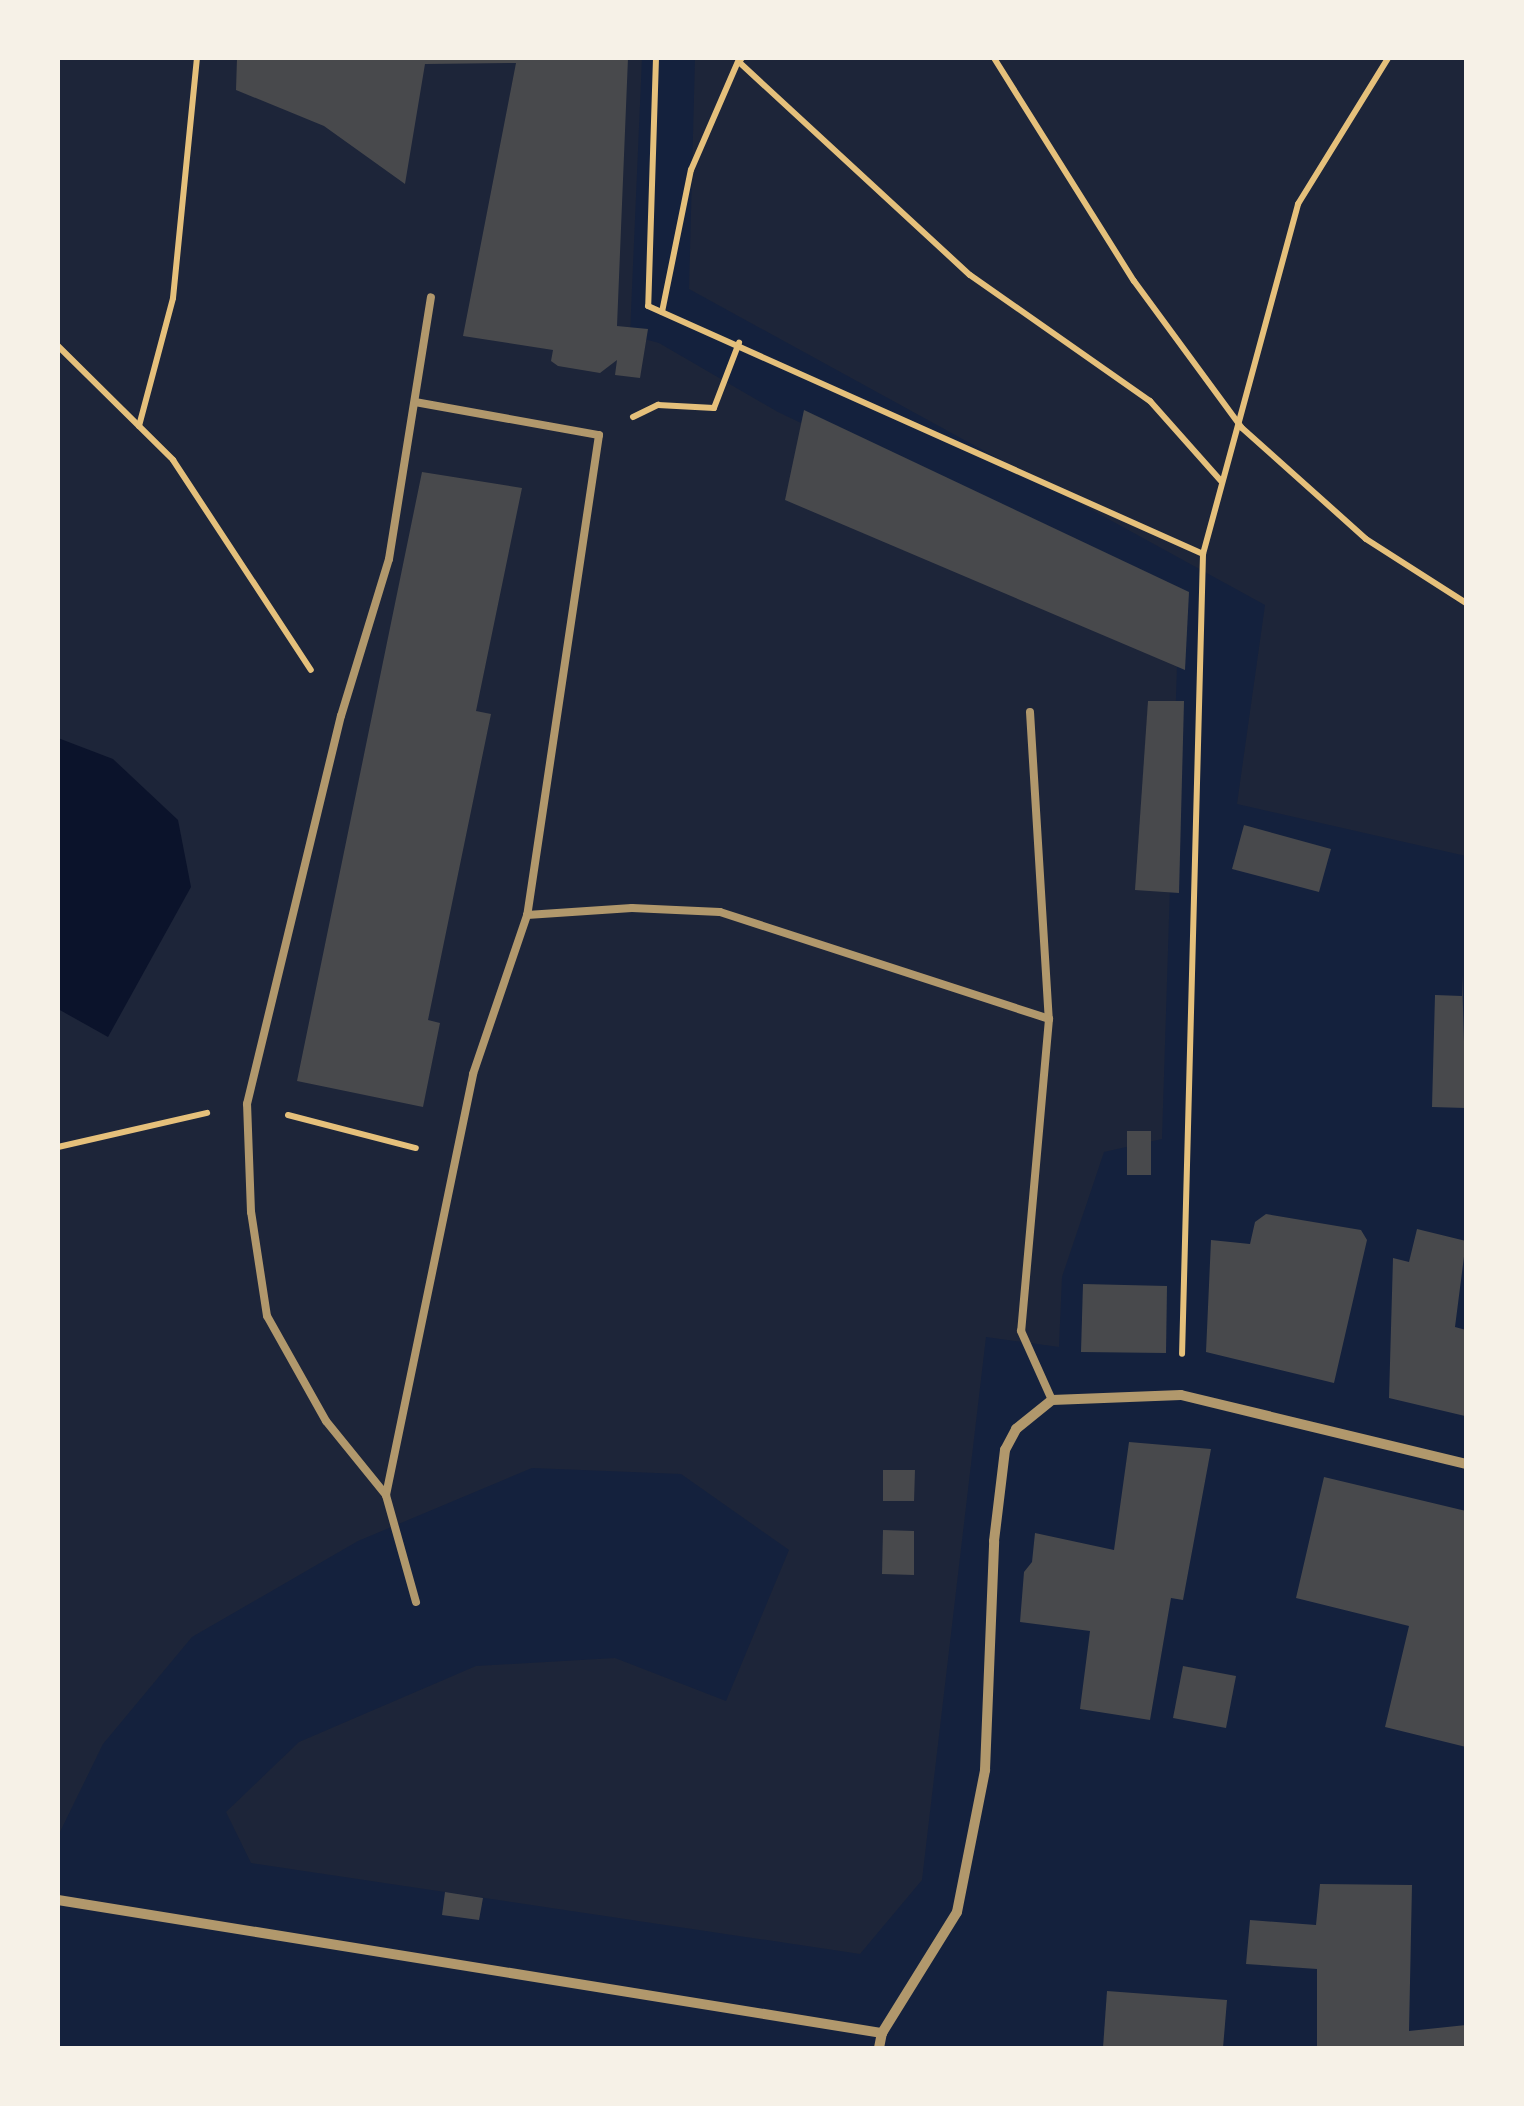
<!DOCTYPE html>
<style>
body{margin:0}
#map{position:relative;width:1524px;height:2106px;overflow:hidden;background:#14213d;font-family:"Asap Condensed",sans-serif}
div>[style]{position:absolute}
.green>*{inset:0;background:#1d2539}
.water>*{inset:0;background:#0b132b}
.building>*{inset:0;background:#48494c}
.path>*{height:6px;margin:-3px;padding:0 3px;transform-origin:3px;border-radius:3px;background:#e5c07b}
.service>*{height:8px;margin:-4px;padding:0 4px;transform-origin:4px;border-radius:4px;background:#b1986c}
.minor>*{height:10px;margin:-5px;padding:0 5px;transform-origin:5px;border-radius:5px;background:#b1986c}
span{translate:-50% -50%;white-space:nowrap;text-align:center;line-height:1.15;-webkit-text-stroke:8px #f6f1e7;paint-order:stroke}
.frame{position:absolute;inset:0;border:60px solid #f6f1e7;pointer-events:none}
</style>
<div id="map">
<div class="green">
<div style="clip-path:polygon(58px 58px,642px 58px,630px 335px,659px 343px,778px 412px,1179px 603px,1162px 1139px,1104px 1152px,1062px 1277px,1059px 1347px,986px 1337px,922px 1880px,860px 1954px,251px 1863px,226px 1812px,299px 1742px,476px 1666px,615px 1658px,726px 1701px,789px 1550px,681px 1474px,532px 1468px,358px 1541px,192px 1637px,103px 1744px,58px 1836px)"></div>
<div style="clip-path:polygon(695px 58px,1466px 58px,1466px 856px,1237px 804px,1265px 605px,689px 289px)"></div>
</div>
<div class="water">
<div style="clip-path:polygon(58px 738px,113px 759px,178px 820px,191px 887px,108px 1037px,58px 1009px)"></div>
</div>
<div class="building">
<div style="clip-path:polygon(237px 58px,628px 58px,617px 326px,648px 329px,640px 378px,615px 375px,617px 360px,600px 373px,558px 366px,551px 361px,553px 350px,463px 336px,516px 63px,425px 64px,405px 184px,324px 126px,236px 90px)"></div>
<div style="clip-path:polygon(804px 410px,1189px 592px,1185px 670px,785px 500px)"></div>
<div style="clip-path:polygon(422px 472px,522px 488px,476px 711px,491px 714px,428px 1020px,440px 1023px,423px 1107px,297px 1081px)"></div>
<div style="clip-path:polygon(1148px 701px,1184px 701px,1179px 893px,1135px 890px)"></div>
<div style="clip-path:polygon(1244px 825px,1331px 849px,1319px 892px,1232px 869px)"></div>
<div style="clip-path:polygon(1462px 975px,1466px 1108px,1432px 1107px,1435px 995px,1462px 996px)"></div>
<div style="clip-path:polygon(1127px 1131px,1151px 1131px,1151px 1175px,1127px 1175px)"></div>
<div style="clip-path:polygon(1266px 1214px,1361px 1230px,1367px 1240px,1334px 1383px,1206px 1352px,1211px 1240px,1250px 1244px,1255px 1222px)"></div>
<div style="clip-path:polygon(1417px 1229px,1466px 1241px,1455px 1327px,1466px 1330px,1465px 1416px,1389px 1398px,1393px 1258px,1409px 1262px)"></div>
<div style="clip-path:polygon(1083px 1284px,1167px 1286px,1166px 1353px,1081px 1352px)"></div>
<div style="clip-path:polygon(1129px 1442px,1211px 1449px,1183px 1600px,1171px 1598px,1150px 1720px,1080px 1709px,1090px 1631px,1020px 1622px,1024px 1572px,1032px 1562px,1035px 1533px,1114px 1550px)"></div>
<div style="clip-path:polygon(883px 1470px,915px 1470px,914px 1501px,883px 1501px)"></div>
<div style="clip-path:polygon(1324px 1477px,1466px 1511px,1466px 1747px,1385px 1727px,1409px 1626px,1296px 1598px)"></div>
<div style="clip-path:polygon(883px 1530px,914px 1531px,914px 1575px,882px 1574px)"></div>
<div style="clip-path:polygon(1183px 1666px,1236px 1676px,1226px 1728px,1173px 1718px)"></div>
<div style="clip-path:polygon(1320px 1884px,1412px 1885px,1409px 2031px,1466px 2025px,1466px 2048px,1317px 2048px,1317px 1969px,1246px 1964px,1250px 1920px,1316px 1925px)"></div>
<div style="clip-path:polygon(445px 1892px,483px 1898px,479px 1920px,442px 1915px)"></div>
<div style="clip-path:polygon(1107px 1991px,1227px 2000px,1223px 2048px,1103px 2048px)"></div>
</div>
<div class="path">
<div style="left:656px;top:58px;width:248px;rotate:91.8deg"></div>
<div style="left:648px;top:306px;width:608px;rotate:24.08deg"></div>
<div style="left:1203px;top:554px;width:800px;rotate:91.5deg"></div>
<div style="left:742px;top:58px;width:5px;rotate:127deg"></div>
<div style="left:739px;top:62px;width:314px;rotate:42.7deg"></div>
<div style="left:970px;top:275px;width:220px;rotate:35deg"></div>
<div style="left:1150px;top:401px;width:107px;rotate:48.4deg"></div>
<div style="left:994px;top:58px;width:263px;rotate:57.9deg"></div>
<div style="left:1134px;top:281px;width:182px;rotate:53.7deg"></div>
<div style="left:1242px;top:428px;width:166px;rotate:41.8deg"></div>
<div style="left:1366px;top:539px;width:119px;rotate:32.6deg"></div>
<div style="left:662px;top:312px;width:145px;rotate:-78.5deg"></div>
<div style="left:691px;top:170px;width:121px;rotate:-66.6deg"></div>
<div style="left:58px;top:346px;width:162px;rotate:44.7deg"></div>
<div style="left:173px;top:460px;width:251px;rotate:56.7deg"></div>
<div style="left:633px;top:417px;width:28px;rotate:-26deg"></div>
<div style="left:658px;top:405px;width:56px;rotate:3.1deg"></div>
<div style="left:714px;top:408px;width:70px;rotate:-69deg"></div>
<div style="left:139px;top:426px;width:132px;rotate:-75.1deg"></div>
<div style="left:173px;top:298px;width:241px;rotate:-84.3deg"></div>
<div style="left:1203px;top:554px;width:363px;rotate:-74.8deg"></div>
<div style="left:1298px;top:204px;width:172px;rotate:-58.3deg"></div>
<div style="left:288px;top:1115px;width:132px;rotate:14.5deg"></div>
<div style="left:58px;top:1147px;width:153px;rotate:-12.9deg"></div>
</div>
<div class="service">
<div style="left:415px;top:402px;width:187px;rotate:10.2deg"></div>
<div style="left:599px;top:435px;width:485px;rotate:98.5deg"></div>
<div style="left:1030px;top:712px;width:308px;rotate:86.5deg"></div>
<div style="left:386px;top:1495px;width:95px;rotate:-129deg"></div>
<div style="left:326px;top:1421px;width:120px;rotate:-119.3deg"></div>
<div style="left:267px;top:1316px;width:105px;rotate:-98.7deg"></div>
<div style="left:251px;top:1212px;width:108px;rotate:-92.1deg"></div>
<div style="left:247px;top:1104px;width:399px;rotate:-76.4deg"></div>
<div style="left:341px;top:716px;width:164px;rotate:-73deg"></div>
<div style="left:389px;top:559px;width:265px;rotate:-80.9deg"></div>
<div style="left:416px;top:1602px;width:111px;rotate:-105.7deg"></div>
<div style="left:386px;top:1495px;width:430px;rotate:-78.3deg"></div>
<div style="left:473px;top:1074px;width:168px;rotate:-71.2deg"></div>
<div style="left:527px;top:915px;width:105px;rotate:-3.8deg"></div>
<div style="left:632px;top:908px;width:88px;rotate:2.6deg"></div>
<div style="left:720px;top:912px;width:346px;rotate:18deg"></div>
<div style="left:1049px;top:1019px;width:313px;rotate:95.1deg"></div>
<div style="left:1021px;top:1331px;width:76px;rotate:65.8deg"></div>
</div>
<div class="minor">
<div style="left:58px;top:1900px;width:835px;rotate:9.17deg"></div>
<div style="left:879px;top:2048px;width:15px;rotate:-79deg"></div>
<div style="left:882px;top:2033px;width:142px;rotate:-58.2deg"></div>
<div style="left:957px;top:1912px;width:145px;rotate:-78.8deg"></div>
<div style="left:985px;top:1770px;width:229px;rotate:-87.7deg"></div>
<div style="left:994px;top:1541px;width:92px;rotate:-83.1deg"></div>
<div style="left:1005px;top:1450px;width:24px;rotate:-62deg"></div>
<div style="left:1016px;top:1429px;width:46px;rotate:-38.9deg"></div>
<div style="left:1052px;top:1400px;width:129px;rotate:-2.2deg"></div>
<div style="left:1181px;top:1395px;width:293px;rotate:13.6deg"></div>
</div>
<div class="frame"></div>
</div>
